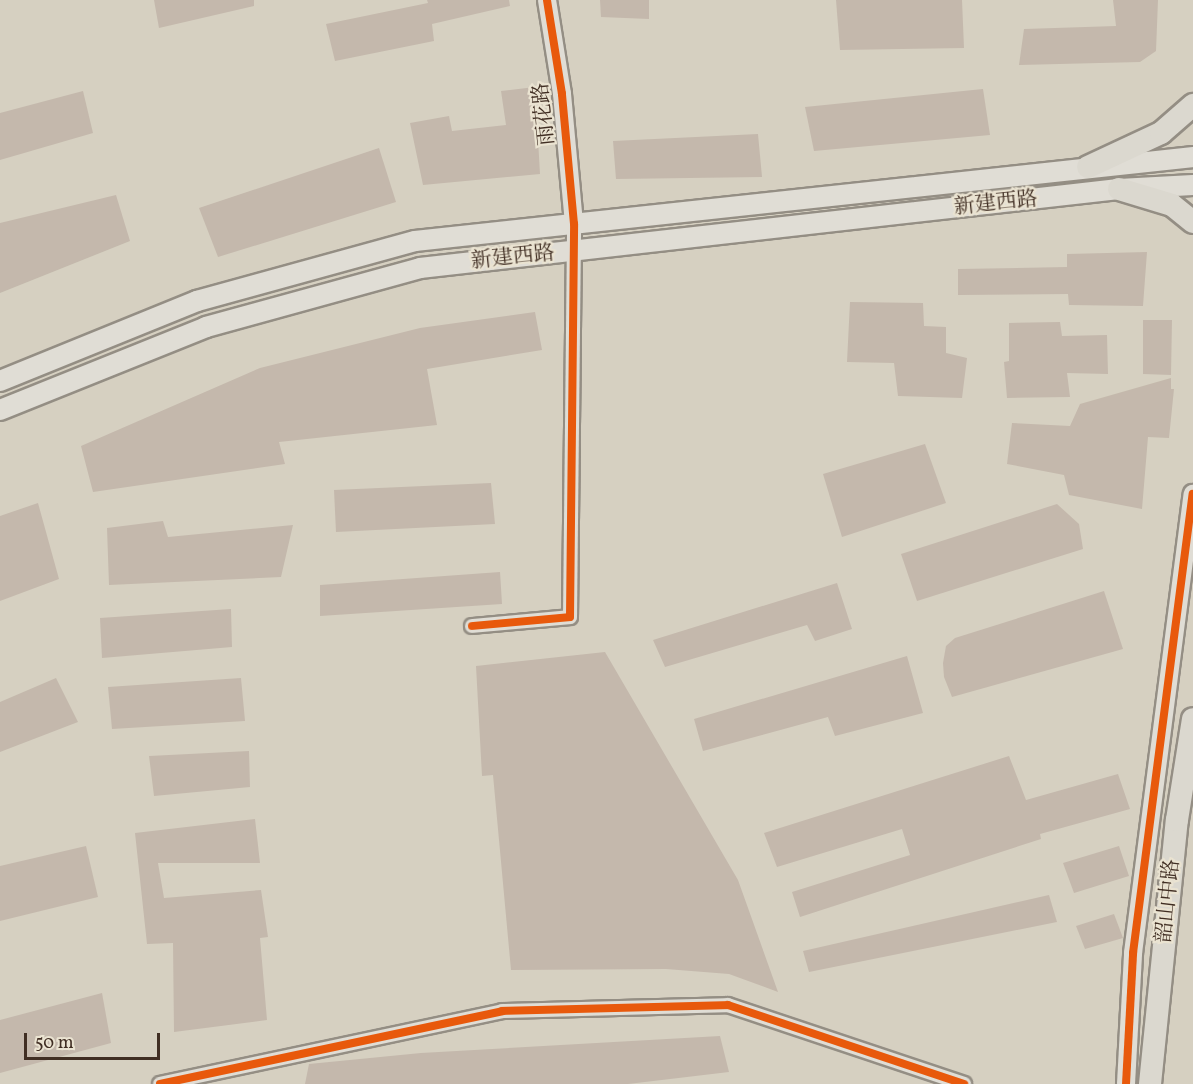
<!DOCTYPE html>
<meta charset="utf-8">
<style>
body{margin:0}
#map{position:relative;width:1193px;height:1084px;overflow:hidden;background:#d6d0c1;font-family:Vollkorn,"Noto Serif SC",serif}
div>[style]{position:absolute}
.building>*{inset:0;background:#c4b8ac}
.roads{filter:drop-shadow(2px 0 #948e84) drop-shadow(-2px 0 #948e84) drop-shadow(0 2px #948e84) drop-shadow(0 -2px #948e84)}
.minor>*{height:14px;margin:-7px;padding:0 7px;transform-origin:7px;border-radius:7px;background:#e0ddd5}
.tertiary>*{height:18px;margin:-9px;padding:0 9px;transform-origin:9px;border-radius:9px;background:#e0ddd5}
.secondary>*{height:20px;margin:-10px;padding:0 10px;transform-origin:10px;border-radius:10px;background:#e0ddd5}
.primary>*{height:22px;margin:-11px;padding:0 11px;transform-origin:11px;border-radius:11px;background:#dbd8cf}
.cycleway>*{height:8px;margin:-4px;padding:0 4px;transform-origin:4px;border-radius:4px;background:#e8590c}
span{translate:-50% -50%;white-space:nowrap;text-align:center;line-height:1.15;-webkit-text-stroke:4.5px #eae3d1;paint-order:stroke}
.street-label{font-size:21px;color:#402e23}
.scale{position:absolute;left:24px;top:1033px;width:136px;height:27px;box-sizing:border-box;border:3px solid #402e23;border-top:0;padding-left:8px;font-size:18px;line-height:21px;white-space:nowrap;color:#402e23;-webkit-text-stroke:4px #eae3d1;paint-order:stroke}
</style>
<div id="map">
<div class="building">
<div style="clip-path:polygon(154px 0,254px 0,254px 6px,159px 28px)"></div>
<div style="clip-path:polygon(427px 0,509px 0,510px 6px,432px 24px,434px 41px,335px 61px,326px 24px,428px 3px)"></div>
<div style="clip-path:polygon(600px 0,649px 0,649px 19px,601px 17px)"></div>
<div style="clip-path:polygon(836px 0,962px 0,964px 48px,840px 50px)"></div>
<div style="clip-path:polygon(1113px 0,1158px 0,1156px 51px,1140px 62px,1019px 65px,1024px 29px,1116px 26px)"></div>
<div style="clip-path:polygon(535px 87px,540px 174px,423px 185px,410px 123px,449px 116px,452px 131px,506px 125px,501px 91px)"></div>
<div style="clip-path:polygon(983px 89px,990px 135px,814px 151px,805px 107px)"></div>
<div style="clip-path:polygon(83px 91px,93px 133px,0 160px,0 113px)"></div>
<div style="clip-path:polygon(758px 134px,762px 177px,616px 179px,613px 141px)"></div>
<div style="clip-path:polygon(379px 148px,396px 202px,218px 257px,199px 208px)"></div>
<div style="clip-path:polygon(116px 195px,130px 241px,0 293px,0 223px)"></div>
<div style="clip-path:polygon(1147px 252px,1143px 306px,1069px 305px,1068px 294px,958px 295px,958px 269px,1067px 267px,1067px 254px)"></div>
<div style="clip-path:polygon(850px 302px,923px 303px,924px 326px,946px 327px,946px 353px,967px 358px,962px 398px,898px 396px,894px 363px,847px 362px)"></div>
<div style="clip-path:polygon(535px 312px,542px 350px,427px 369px,437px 425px,279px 442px,285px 464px,93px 492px,81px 446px,260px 368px,420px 328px)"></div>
<div style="clip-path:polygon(1143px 320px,1172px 320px,1171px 375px,1143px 374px)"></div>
<div style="clip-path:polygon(1060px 322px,1062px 336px,1107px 335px,1108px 374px,1067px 373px,1070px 397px,1007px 398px,1004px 362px,1009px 361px,1009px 323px)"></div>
<div style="clip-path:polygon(1171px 378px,1171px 389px,1174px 389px,1169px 438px,1148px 437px,1142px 509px,1069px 495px,1064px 475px,1007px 464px,1012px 423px,1070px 426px,1080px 404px)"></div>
<div style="clip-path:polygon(925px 444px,946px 503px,842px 537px,823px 474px)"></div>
<div style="clip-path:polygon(491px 483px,495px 524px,336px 532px,334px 490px)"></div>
<div style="clip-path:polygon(38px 503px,59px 579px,0 601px,0 516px)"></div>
<div style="clip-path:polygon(1057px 504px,1079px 524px,1083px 549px,917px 601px,901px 554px)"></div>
<div style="clip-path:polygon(163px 521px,168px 537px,293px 525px,281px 577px,109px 585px,107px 528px)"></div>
<div style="clip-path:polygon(500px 572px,502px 604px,320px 616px,320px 585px)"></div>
<div style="clip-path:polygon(837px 583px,852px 629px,815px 641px,807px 625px,665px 667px,653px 640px)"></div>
<div style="clip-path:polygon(1104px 591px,1123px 649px,952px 697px,944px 677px,943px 663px,946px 646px,955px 638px)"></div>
<div style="clip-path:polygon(231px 609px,232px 647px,102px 658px,100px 618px)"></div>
<div style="clip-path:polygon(605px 652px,738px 880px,778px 992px,729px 974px,666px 969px,511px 970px,493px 775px,482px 776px,476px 666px)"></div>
<div style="clip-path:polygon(907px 656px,923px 713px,835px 736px,828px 717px,703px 751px,694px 719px)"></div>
<div style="clip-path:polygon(56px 678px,78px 722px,0 752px,0 702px)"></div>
<div style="clip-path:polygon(241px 678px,245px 721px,112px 729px,108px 687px)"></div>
<div style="clip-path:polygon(249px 751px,250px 787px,154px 796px,149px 756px)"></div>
<div style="clip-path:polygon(1009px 756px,1026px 800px,1118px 774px,1130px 809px,1040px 834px,1041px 839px,800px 917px,792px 892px,910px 855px,902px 829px,777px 867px,764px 833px)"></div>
<div style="clip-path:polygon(255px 819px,260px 863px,158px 863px,164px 898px,261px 890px,268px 937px,260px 938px,267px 1020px,174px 1032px,173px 943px,147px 944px,135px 833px)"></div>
<div style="clip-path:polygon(86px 846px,98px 897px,0 921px,0 866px)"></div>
<div style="clip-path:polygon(1119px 846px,1129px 876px,1074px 893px,1063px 863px)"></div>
<div style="clip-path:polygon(1049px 895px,1057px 922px,809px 972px,803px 951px)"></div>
<div style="clip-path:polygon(1114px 914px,1123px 938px,1085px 949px,1076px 926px)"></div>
<div style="clip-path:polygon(102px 993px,111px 1043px,0 1073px,0 1020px)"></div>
<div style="clip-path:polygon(720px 1036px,729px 1072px,628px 1084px,305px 1084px,309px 1064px,421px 1053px)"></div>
</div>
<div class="roads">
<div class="minor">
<div style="left:472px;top:626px;width:98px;rotate:-5.2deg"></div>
<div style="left:570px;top:617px;width:393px;rotate:-89.4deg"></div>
<div style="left:160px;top:1084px;width:350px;rotate:-12deg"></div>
<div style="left:502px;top:1011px;width:226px;rotate:-1.5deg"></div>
<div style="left:728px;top:1005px;width:249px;rotate:18.5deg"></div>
</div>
<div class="tertiary">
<div style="left:547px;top:0;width:95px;rotate:80.9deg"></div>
<div style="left:562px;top:94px;width:131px;rotate:84.7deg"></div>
<div style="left:1126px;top:1084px;width:131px;rotate:-86.9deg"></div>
<div style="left:1133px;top:953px;width:463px;rotate:-82.6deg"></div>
</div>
<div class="secondary">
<div style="left:0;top:381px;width:213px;rotate:-22.1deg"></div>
<div style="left:197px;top:301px;width:226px;rotate:-15.4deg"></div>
<div style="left:415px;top:241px;width:783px;rotate:-6.16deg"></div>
<div style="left:0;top:410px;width:222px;rotate:-21.9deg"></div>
<div style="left:206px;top:327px;width:222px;rotate:-15.4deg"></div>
<div style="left:420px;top:268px;width:703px;rotate:-6.45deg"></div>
<div style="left:1119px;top:189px;width:74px;rotate:-3.1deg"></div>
</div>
<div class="primary">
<div style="left:1088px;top:167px;width:81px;rotate:-25deg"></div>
<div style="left:1161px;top:133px;width:43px;rotate:-41.2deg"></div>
<div style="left:1119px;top:189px;width:55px;rotate:16.8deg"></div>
<div style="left:1172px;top:205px;width:27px;rotate:39deg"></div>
<div style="left:1150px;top:1084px;width:265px;rotate:-84.2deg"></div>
<div style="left:1177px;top:820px;width:102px;rotate:-81deg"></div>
</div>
</div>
<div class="cycleway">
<div style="left:472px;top:626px;width:98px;rotate:-5.2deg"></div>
<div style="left:570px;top:617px;width:393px;rotate:-89.4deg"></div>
<div style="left:574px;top:224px;width:131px;rotate:-95.3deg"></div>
<div style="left:562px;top:94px;width:95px;rotate:-99.1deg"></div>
<div style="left:160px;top:1084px;width:350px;rotate:-12deg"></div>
<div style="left:502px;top:1011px;width:226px;rotate:-1.5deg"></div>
<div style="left:728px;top:1005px;width:249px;rotate:18.5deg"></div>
<div style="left:1126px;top:1084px;width:131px;rotate:-86.9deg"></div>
<div style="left:1133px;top:953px;width:463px;rotate:-82.6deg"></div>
</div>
<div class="street-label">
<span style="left:545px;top:114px;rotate:-96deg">雨花路</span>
<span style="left:996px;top:204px;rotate:-6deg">新建西路</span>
<span style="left:513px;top:258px;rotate:-6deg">新建西路</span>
<span style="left:1169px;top:901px;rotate:-84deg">韶山中路</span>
</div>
<div class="scale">50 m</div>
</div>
